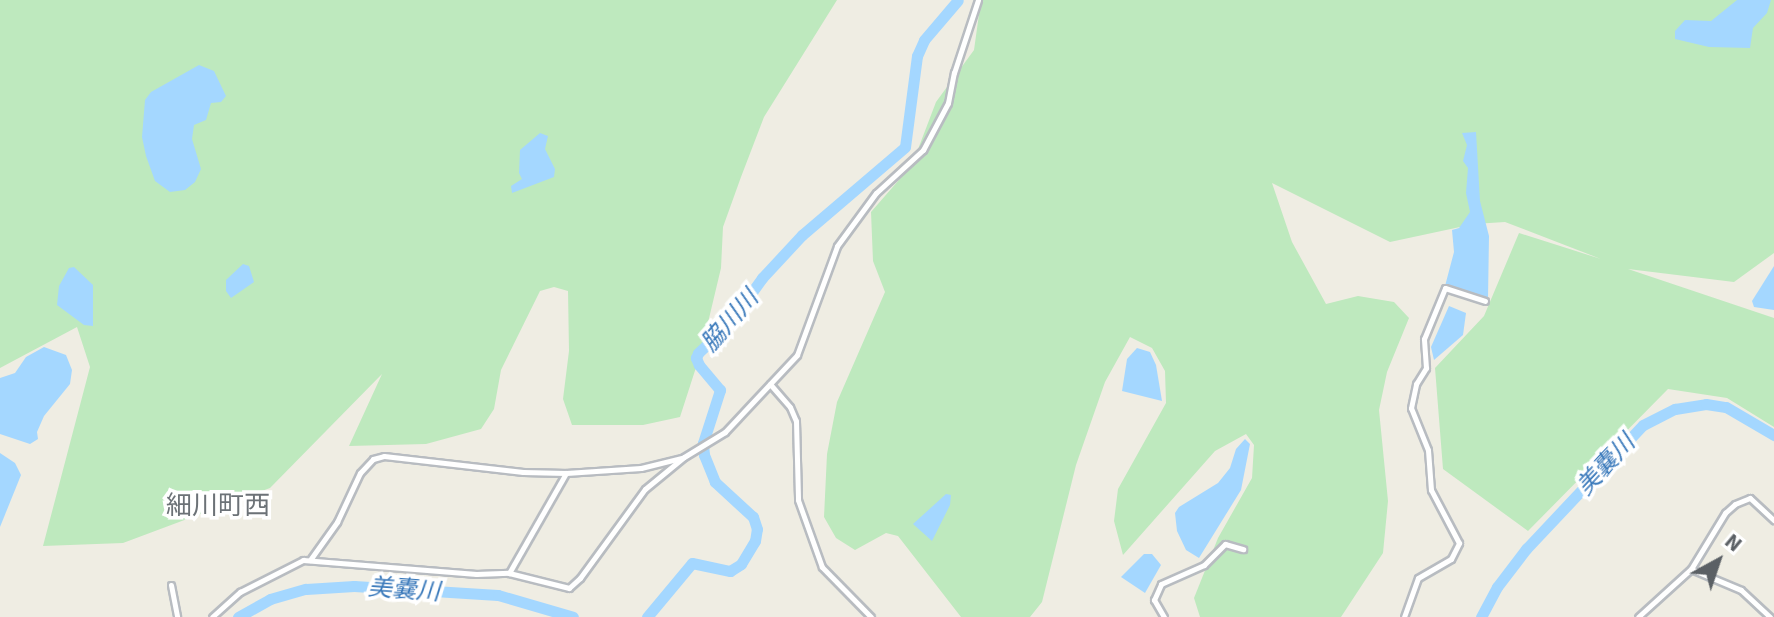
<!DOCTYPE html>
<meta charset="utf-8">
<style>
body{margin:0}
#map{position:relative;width:1774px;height:617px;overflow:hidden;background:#efede3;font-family:"Source Sans 3","Noto Sans JP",sans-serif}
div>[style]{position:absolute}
.green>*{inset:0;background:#bee9be}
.water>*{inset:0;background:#a4d7ff}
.river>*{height:11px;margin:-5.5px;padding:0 5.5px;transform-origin:5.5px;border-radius:5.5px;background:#a4d7ff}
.roads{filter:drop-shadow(2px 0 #b8bcc1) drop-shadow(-2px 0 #b8bcc1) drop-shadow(0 2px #b8bcc1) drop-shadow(0 -2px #b8bcc1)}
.minor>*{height:5px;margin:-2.5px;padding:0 2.5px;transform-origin:2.5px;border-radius:2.5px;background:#fff}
span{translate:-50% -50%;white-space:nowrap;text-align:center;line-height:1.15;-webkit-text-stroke:7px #fff;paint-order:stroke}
.water-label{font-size:24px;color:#3878ba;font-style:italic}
.quarter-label{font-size:26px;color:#6c7277}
.north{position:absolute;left:1678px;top:521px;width:80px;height:80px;-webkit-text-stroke:6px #fff;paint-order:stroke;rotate:40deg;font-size:22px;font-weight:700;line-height:32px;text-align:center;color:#5b6065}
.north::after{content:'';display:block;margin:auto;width:28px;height:36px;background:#5b6065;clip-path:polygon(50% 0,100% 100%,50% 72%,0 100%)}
</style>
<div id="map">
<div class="green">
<div style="clip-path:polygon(0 0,837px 0,764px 117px,741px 177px,723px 227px,721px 268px,701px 352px,680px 417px,643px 425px,572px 425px,563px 399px,569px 351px,568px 291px,554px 287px,540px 291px,501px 370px,494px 409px,481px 429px,426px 444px,349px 446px,382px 374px,270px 488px,123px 543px,43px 546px,90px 367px,77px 327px,0 368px)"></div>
<div style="clip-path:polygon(981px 0,1774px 0,1774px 253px,1734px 282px,1628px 269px,1774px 318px,1774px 427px,1727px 398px,1668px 389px,1528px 531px,1443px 469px,1435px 368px,1484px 316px,1519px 233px,1601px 259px,1505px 222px,1474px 224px,1390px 242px,1272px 183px,1292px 242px,1326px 304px,1358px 296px,1394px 302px,1409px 318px,1387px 372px,1379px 410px,1388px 501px,1383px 553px,1341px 617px,1200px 617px,1194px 598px,1218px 538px,1252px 478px,1254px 445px,1246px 434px,1215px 451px,1123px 555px,1114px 521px,1118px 489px,1166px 403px,1165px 371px,1152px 348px,1130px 337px,1105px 382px,1076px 465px,1042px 602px,1030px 617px,961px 617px,898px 536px,886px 533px,855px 550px,836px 538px,824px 517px,827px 454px,837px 402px,885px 292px,873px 261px,871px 212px,912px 165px,936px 102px,974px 50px)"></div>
</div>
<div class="water">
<div style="clip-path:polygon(1737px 0,1771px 0,1767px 13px,1753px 28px,1750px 48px,1709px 47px,1675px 39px,1675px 31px,1685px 20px,1711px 21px)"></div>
<div style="clip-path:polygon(199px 65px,214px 71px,226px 96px,221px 102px,211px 103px,206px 120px,194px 125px,192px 139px,201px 169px,195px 182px,185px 190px,170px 192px,155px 181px,146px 156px,142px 137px,145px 100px,151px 92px)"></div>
<div style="clip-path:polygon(1476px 132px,1480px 201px,1489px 236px,1488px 299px,1445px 286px,1454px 252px,1452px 230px,1459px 228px,1470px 212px,1466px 193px,1468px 168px,1463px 161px,1467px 145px,1462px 133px)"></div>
<div style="clip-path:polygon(540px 133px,548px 136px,545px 149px,555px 169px,554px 177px,512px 193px,511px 186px,522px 179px,519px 173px,520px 150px)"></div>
<div style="clip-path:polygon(243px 264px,249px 266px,254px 282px,231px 298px,226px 291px,226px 280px)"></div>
<div style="clip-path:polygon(1774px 266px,1774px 310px,1754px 307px,1752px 301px)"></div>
<div style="clip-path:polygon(74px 267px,93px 285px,93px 326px,84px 325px,57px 305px,59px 286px,69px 268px)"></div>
<div style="clip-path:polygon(1449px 306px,1466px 313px,1463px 335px,1434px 360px,1431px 347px)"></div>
<div style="clip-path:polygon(44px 347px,66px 355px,72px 370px,70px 384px,44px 416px,37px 432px,38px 439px,30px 444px,0 434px,0 378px,15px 373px,26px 357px)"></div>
<div style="clip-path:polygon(1137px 348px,1150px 352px,1156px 365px,1162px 401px,1122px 391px,1127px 359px)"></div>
<div style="clip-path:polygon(1245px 439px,1250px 444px,1241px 490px,1199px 558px,1186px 550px,1177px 531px,1175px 513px,1179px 507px,1218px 483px,1230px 468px,1236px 449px)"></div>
<div style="clip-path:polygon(0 453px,15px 463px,21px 475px,0 527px)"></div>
<div style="clip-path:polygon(946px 494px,951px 495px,950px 505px,932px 541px,913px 524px)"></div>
<div style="clip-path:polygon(1144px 554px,1152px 554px,1161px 565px,1145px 593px,1121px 577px)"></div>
</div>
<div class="river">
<div style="left:238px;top:617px;width:37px;rotate:-29deg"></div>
<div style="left:270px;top:599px;width:37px;rotate:-16deg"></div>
<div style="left:306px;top:589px;width:48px;rotate:-3.6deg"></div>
<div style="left:354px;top:586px;width:144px;rotate:3.6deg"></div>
<div style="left:498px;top:595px;width:78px;rotate:16.3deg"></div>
<div style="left:647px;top:617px;width:70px;rotate:-50.2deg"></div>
<div style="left:692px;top:563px;width:39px;rotate:12deg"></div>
<div style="left:730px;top:571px;width:13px;rotate:-32deg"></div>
<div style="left:741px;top:564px;width:27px;rotate:-59deg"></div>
<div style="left:755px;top:541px;width:12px;rotate:-81deg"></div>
<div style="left:757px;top:529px;width:13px;rotate:-108deg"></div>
<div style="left:753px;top:517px;width:52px;rotate:-137.4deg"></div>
<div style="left:715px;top:482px;width:29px;rotate:-112deg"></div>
<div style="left:704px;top:455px;width:12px;rotate:-95deg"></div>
<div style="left:703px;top:443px;width:56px;rotate:-72.2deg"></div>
<div style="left:720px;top:390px;width:33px;rotate:-130deg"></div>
<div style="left:699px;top:365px;width:8px;rotate:-113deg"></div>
<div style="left:696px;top:358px;width:5px;rotate:-68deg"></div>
<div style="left:698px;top:353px;width:42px;rotate:-43.1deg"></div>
<div style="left:729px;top:324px;width:57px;rotate:-54.3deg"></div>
<div style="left:762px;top:278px;width:59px;rotate:-47.1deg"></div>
<div style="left:802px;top:235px;width:135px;rotate:-40.5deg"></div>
<div style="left:905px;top:147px;width:92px;rotate:-82.5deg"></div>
<div style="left:917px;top:56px;width:17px;rotate:-66deg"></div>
<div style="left:924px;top:40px;width:52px;rotate:-49.6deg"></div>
<div style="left:1481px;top:617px;width:34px;rotate:-62deg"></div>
<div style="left:1497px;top:587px;width:48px;rotate:-52.7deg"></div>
<div style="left:1526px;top:549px;width:170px;rotate:-46.7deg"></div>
<div style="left:1643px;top:425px;width:36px;rotate:-27deg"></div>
<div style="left:1675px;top:409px;width:31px;rotate:-9deg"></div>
<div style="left:1706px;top:404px;width:20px;rotate:9deg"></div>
<div style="left:1726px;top:407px;width:56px;rotate:30.3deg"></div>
</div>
<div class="roads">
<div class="minor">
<div style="left:770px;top:384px;width:30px;rotate:49deg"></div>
<div style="left:790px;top:407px;width:15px;rotate:67deg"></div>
<div style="left:796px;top:421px;width:79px;rotate:88.5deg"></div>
<div style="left:798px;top:500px;width:71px;rotate:70.3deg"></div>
<div style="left:822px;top:567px;width:70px;rotate:45.6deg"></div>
<div style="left:310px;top:560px;width:47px;rotate:-54.6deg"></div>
<div style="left:337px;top:522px;width:54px;rotate:-64.9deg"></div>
<div style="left:360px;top:473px;width:19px;rotate:-47deg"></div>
<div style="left:373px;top:459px;width:11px;rotate:-15deg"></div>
<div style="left:384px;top:456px;width:140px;rotate:6.6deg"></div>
<div style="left:523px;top:472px;width:43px;rotate:1.3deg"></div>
<div style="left:566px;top:473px;width:75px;rotate:-3.8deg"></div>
<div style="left:641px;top:468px;width:41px;rotate:-14deg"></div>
<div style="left:1691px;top:569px;width:54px;rotate:22.8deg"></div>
<div style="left:1741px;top:590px;width:40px;rotate:43deg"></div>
<div style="left:509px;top:573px;width:115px;rotate:-60.3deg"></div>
<div style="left:171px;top:585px;width:33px;rotate:79deg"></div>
<div style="left:212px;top:617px;width:38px;rotate:-42deg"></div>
<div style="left:240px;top:592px;width:71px;rotate:-26.9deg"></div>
<div style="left:303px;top:560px;width:174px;rotate:4.6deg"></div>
<div style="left:476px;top:574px;width:33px;rotate:-2deg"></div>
<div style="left:509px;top:573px;width:62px;rotate:14deg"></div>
<div style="left:569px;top:588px;width:15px;rotate:-42deg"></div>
<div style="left:580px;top:578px;width:110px;rotate:-53.9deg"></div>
<div style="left:645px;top:489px;width:50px;rotate:-39.4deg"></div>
<div style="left:684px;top:457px;width:48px;rotate:-31.4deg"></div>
<div style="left:725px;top:432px;width:105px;rotate:-46.9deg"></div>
<div style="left:797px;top:355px;width:116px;rotate:-69.8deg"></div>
<div style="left:837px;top:246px;width:66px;rotate:-53.7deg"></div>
<div style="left:876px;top:193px;width:64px;rotate:-42.5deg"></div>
<div style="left:923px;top:150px;width:53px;rotate:-62deg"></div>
<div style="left:948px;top:103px;width:31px;rotate:-79deg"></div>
<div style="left:954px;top:73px;width:77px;rotate:-71.8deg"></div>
<div style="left:1164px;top:617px;width:20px;rotate:-120deg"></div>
<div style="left:1154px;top:600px;width:17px;rotate:-66deg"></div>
<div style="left:1161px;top:584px;width:47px;rotate:-23.8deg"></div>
<div style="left:1204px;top:565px;width:30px;rotate:-45deg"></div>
<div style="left:1225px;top:544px;width:19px;rotate:16deg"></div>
<div style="left:1404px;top:617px;width:41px;rotate:-70.3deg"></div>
<div style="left:1418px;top:578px;width:38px;rotate:-30deg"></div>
<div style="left:1451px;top:559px;width:18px;rotate:-63deg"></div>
<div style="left:1459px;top:543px;width:60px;rotate:-117.8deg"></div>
<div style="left:1431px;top:490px;width:40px;rotate:-94.3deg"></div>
<div style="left:1428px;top:450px;width:45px;rotate:-112deg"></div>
<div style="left:1411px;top:408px;width:25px;rotate:-78deg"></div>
<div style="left:1416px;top:384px;width:19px;rotate:-58deg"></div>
<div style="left:1426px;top:368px;width:29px;rotate:-94deg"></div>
<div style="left:1424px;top:339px;width:55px;rotate:-67.6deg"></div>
<div style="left:1445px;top:288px;width:42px;rotate:18deg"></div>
<div style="left:1638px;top:617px;width:72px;rotate:-42.2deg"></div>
<div style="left:1691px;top:569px;width:66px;rotate:-58.7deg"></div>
<div style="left:1725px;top:513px;width:13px;rotate:-42deg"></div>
<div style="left:1735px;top:504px;width:16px;rotate:-22deg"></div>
<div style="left:1750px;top:498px;width:33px;rotate:43deg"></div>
</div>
</div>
<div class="water-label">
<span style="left:730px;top:321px;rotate:-49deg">脇川川</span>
<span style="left:1606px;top:465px;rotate:-47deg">美嚢川</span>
<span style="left:404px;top:590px;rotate:4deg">美嚢川</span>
</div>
<div class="quarter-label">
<span style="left:218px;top:506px">細川町西</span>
</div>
<div class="north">N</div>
</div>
